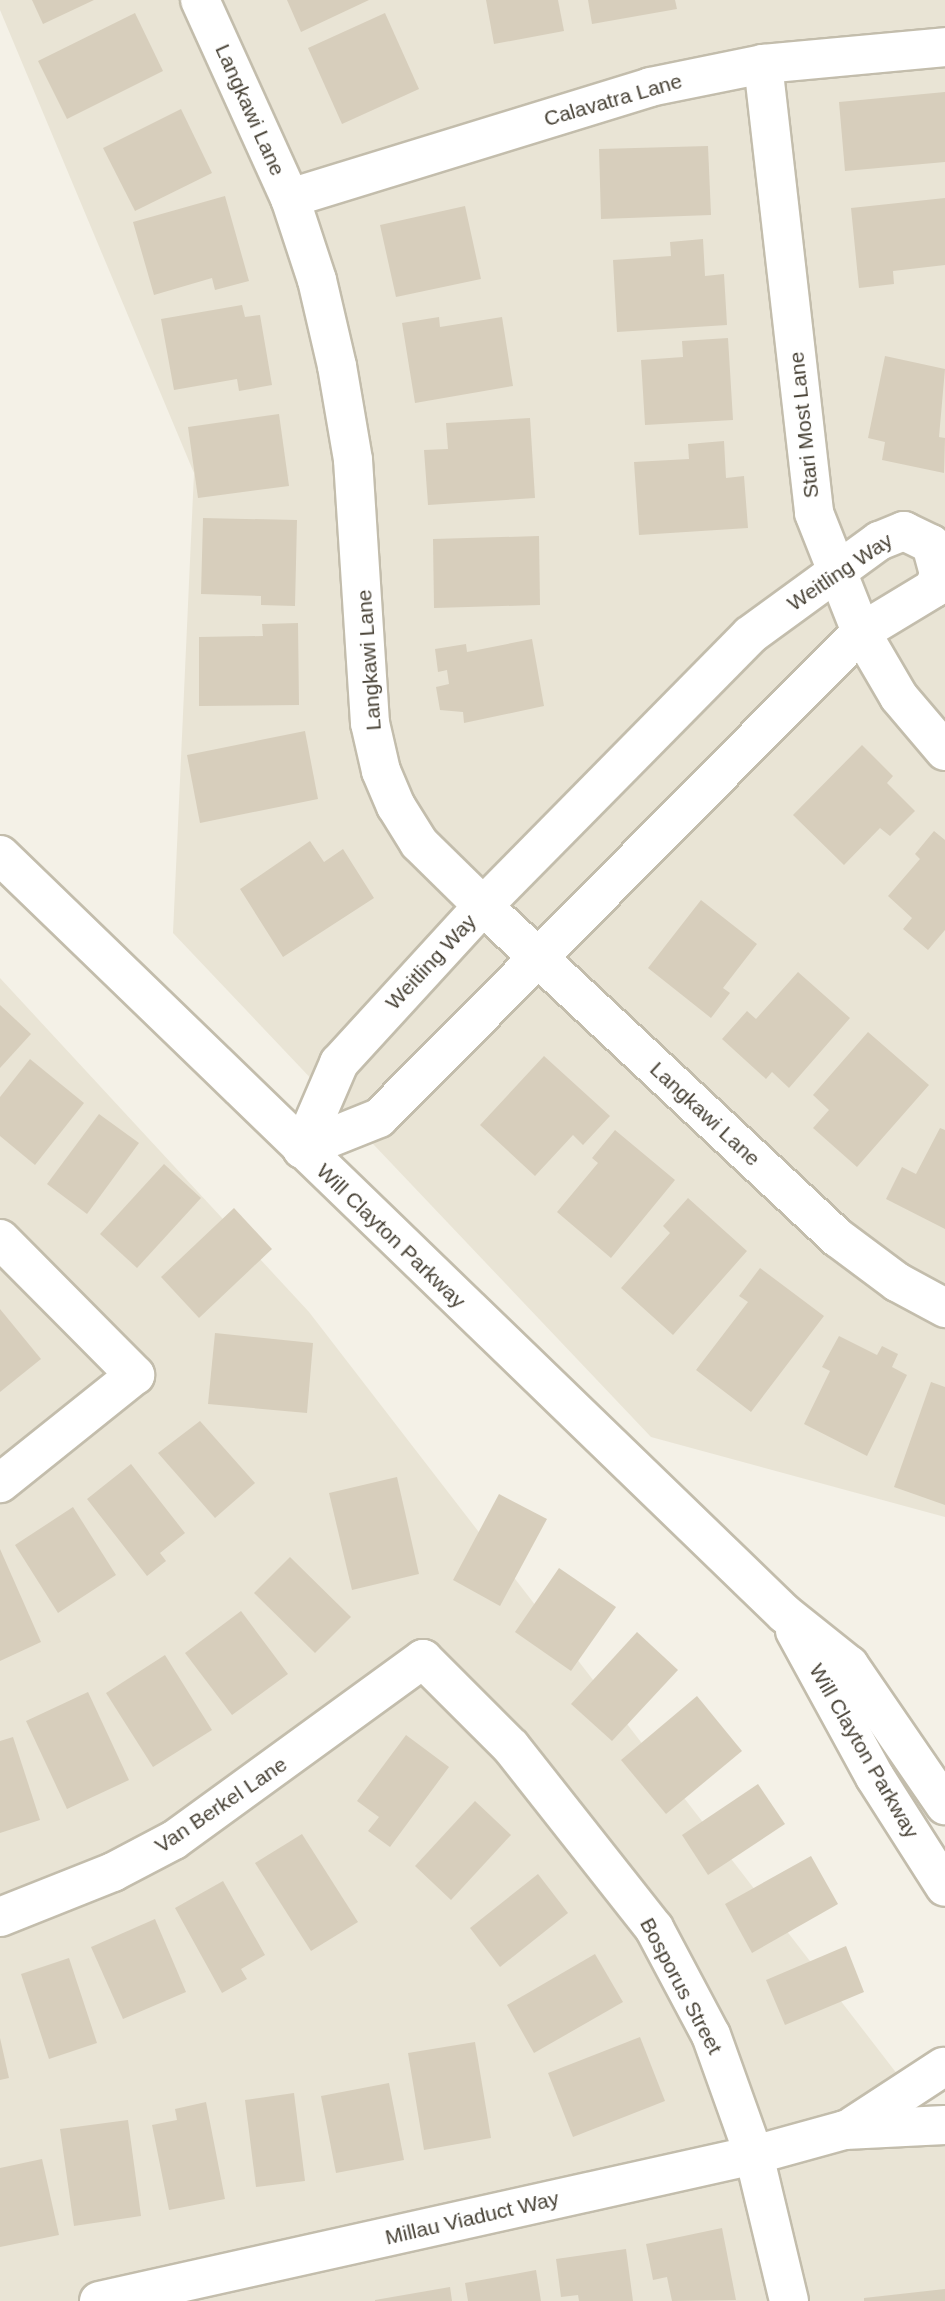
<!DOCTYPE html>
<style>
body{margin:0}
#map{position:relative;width:945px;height:2301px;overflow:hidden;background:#f4f1e7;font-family:Arial,sans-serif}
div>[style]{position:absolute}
.residential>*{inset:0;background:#e9e4d5}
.building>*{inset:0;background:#d7cebc}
.roads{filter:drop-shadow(2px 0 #c3bdac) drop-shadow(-2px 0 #c3bdac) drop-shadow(0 2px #c3bdac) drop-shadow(0 -2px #c3bdac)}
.minor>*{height:38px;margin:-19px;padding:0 19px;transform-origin:19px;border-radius:19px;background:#fff}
span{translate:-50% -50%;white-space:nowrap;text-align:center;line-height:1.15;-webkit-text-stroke:5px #fff;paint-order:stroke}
.street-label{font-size:21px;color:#484236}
</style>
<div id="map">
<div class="residential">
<div style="clip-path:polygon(0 0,945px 0,945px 1517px,651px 1437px,173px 933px,194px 473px,0 10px)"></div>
<div style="clip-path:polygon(0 978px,309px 1312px,945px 2136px,945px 2301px,0 2301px)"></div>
</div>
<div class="building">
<div style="clip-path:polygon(32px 0,94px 0,43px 24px)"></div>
<div style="clip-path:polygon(287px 0,369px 0,301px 32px)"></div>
<div style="clip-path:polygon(486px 0,558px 0,564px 31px,494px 44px)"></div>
<div style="clip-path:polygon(588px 0,675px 0,677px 9px,592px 24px)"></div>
<div style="clip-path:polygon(135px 13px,163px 71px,67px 119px,38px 61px)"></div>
<div style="clip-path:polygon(385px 13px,419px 89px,342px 124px,308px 48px)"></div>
<div style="clip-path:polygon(945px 92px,945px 162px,845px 171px,839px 102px)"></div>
<div style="clip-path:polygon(181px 109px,212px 173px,135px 211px,103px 148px)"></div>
<div style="clip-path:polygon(708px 146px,711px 215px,601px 219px,599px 149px)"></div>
<div style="clip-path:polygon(225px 196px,249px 281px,215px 290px,212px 278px,154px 295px,133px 222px)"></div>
<div style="clip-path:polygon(945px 198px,945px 265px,893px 271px,894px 284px,859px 288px,851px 208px)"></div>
<div style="clip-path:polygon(465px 206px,481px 279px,396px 297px,380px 225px)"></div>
<div style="clip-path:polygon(703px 239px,705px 276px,724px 274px,727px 325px,617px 332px,613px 260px,671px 256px,670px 242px)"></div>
<div style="clip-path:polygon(242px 305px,245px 317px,260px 315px,272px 385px,239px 391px,237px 379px,174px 390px,161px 319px)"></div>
<div style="clip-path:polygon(439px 317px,440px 327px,502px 317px,513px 386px,415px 403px,402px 323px)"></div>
<div style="clip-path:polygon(728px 338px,733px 420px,645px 425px,641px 360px,683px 357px,682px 341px)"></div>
<div style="clip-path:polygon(885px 356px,945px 369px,939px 437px,945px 438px,944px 473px,882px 460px,885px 442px,868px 438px)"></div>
<div style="clip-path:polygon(279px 414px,289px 486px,198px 498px,188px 427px)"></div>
<div style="clip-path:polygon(530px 418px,535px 498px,428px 505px,424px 450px,448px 449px,446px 423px)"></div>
<div style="clip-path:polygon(724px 441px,726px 478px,744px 476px,748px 528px,639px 535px,634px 462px,689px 459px,688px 444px)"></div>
<div style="clip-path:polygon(203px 518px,297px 520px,295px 606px,261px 605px,261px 596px,201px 594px)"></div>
<div style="clip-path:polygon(539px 536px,540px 605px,434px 608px,433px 539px)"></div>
<div style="clip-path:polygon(298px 623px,299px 705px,199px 706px,199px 637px,263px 636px,262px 624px)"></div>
<div style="clip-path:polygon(532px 639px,544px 706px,464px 723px,463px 712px,440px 710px,436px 687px,449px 684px,447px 670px,438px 672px,435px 649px,466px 644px,467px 652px)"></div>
<div style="clip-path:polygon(305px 731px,318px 799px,200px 823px,187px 755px)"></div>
<div style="clip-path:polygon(862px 745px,893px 776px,887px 783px,915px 811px,890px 836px,880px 828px,844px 865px,793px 815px)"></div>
<div style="clip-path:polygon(934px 831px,945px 840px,945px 930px,928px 950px,903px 929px,912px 918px,888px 896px,920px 859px,915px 854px)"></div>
<div style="clip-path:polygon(310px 841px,324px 862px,343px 849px,374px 898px,283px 957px,240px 889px)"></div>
<div style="clip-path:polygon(701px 900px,757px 944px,723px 988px,730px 993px,711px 1018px,648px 968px)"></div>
<div style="clip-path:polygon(798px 972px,850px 1018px,789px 1088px,772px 1072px,766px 1079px,722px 1039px,747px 1011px,756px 1019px)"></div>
<div style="clip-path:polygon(0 1005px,31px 1034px,0 1068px)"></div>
<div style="clip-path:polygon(868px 1032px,929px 1085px,857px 1167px,813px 1128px,829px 1110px,813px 1095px)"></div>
<div style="clip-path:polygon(544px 1056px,610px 1116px,583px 1145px,573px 1135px,535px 1176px,480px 1125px)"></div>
<div style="clip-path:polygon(30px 1059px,84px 1103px,35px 1165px,0 1136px,0 1097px)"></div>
<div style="clip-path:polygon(99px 1114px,139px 1143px,87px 1214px,47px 1184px)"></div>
<div style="clip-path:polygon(940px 1128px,945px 1130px,945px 1229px,886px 1199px,902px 1167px,916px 1174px)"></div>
<div style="clip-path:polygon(615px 1130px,675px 1180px,611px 1258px,557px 1212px,598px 1163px,592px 1158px)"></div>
<div style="clip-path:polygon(164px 1164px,201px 1198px,137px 1268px,100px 1234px)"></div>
<div style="clip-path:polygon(688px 1198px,747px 1251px,673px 1335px,621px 1288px,670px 1233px,663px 1226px)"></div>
<div style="clip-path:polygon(234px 1208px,272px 1249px,199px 1318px,161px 1277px)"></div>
<div style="clip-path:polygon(760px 1268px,824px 1316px,751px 1412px,696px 1370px,748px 1302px,739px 1296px)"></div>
<div style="clip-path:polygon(0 1309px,41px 1359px,0 1392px)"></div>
<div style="clip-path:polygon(215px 1333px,313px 1343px,307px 1413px,208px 1404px)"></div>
<div style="clip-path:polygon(839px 1336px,877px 1355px,882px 1346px,898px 1354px,892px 1367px,907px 1375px,867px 1456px,804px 1424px,830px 1371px,822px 1367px)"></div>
<div style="clip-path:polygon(931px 1382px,945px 1387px,945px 1505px,894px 1487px)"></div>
<div style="clip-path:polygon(200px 1421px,255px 1483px,215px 1518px,158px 1453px)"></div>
<div style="clip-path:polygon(131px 1464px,185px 1533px,160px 1553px,166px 1561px,147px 1576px,87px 1499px)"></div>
<div style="clip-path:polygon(397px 1477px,419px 1574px,352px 1590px,329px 1493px)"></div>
<div style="clip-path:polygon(499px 1494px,547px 1519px,500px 1606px,453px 1580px)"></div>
<div style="clip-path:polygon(73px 1507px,116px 1575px,58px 1613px,15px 1545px)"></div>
<div style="clip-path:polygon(0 1549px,41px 1642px,0 1661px)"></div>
<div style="clip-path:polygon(290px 1557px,351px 1617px,315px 1653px,254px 1593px)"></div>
<div style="clip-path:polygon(559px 1568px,616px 1607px,571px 1671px,515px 1632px)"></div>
<div style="clip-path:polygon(241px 1611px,288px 1674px,232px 1715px,185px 1653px)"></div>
<div style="clip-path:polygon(637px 1632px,678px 1670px,612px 1741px,571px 1704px)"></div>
<div style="clip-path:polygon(165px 1655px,212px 1730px,153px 1767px,106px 1693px)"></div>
<div style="clip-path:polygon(88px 1692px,129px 1780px,67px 1809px,26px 1721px)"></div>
<div style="clip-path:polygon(697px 1696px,742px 1751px,666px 1814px,621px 1760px)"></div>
<div style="clip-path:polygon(406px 1735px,449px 1767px,390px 1847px,368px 1831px,379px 1817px,357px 1801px)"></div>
<div style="clip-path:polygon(13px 1737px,40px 1820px,0 1833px,0 1741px)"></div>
<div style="clip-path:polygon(758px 1784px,785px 1824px,708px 1875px,682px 1835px)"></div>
<div style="clip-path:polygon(475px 1801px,511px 1835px,451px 1900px,415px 1866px)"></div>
<div style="clip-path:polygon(302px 1834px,358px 1922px,311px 1951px,255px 1863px)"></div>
<div style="clip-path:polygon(811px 1856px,838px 1904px,752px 1953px,725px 1904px)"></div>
<div style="clip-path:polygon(538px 1874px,568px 1913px,500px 1967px,470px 1928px)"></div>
<div style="clip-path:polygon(223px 1881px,265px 1955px,241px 1969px,247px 1979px,222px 1993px,175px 1908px)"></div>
<div style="clip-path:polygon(155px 1919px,186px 1992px,123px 2019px,91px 1947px)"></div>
<div style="clip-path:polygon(846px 1946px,864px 1992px,785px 2025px,766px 1980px)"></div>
<div style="clip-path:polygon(595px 1954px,623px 2002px,534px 2053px,507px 2005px)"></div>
<div style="clip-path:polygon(69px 1958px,97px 2043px,49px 2059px,21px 1974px)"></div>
<div style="clip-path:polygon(640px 2037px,665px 2101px,573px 2137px,548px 2073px)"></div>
<div style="clip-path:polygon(0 2038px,9px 2078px,0 2080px)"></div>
<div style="clip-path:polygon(475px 2042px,491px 2138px,424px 2150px,408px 2053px)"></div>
<div style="clip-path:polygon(389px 2083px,404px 2160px,336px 2173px,321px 2096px)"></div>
<div style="clip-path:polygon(294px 2093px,305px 2181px,256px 2187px,245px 2100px)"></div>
<div style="clip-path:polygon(206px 2102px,225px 2199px,169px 2210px,152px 2125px,177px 2120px,175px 2109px)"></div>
<div style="clip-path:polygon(128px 2120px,141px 2216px,74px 2226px,60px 2129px)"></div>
<div style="clip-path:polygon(42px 2159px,59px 2235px,0 2247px,0 2168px)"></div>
<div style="clip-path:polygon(722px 2228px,736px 2300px,672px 2301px,667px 2277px,653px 2280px,646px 2244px)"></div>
<div style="clip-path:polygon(626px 2249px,633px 2301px,579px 2301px,578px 2295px,561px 2297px,556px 2259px)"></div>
<div style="clip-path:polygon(536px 2270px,541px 2301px,468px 2301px,465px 2283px)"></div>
<div style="clip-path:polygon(450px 2287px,452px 2301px,375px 2301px,375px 2300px)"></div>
<div style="clip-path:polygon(945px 2289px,945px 2301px,864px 2301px,864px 2298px)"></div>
</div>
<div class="roads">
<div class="minor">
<div style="left:200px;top:0;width:217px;rotate:65.6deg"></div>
<div style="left:290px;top:198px;width:86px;rotate:71.8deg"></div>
<div style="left:317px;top:280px;width:88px;rotate:76.9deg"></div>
<div style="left:337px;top:366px;width:95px;rotate:80.3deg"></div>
<div style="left:353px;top:460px;width:264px;rotate:86.3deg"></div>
<div style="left:370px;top:723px;width:49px;rotate:77.1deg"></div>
<div style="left:381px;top:771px;width:38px;rotate:67deg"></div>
<div style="left:396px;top:806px;width:44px;rotate:58.1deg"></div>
<div style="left:419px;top:843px;width:90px;rotate:44.5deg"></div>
<div style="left:483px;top:906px;width:486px;rotate:43.1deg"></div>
<div style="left:838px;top:1238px;width:74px;rotate:36.7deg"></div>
<div style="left:897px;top:1282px;width:55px;rotate:28.4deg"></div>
<div style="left:763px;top:64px;width:452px;rotate:83.5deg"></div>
<div style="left:814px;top:513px;width:128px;rotate:68.4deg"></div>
<div style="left:861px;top:632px;width:75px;rotate:59.7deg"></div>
<div style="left:899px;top:697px;width:71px;rotate:49.6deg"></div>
<div style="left:290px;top:198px;width:377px;rotate:-17.1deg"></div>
<div style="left:650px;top:87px;width:115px;rotate:-11.5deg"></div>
<div style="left:763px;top:64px;width:183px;rotate:-5.3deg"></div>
<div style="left:904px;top:531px;width:30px;rotate:26deg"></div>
<div style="left:931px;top:544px;width:31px;rotate:75deg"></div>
<div style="left:939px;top:574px;width:15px;rotate:110deg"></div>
<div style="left:934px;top:588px;width:85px;rotate:148.9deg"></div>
<div style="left:861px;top:632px;width:684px;rotate:134.76deg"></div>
<div style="left:379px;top:1118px;width:83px;rotate:158.1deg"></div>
<div style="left:302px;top:1149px;width:94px;rotate:-66.7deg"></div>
<div style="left:339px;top:1063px;width:213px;rotate:-47.5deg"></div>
<div style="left:483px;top:906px;width:380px;rotate:-45.4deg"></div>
<div style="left:750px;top:635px;width:160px;rotate:-36.1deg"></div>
<div style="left:879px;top:541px;width:27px;rotate:-22deg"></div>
<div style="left:0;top:855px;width:1092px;rotate:44.04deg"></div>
<div style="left:785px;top:1614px;width:82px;rotate:38.6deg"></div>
<div style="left:849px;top:1665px;width:170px;rotate:55.6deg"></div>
<div style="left:0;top:1239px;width:192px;rotate:45.2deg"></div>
<div style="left:135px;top:1375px;width:173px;rotate:141.3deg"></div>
<div style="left:795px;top:1631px;width:166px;rotate:61.3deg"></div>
<div style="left:875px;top:1777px;width:130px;rotate:57.5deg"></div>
<div style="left:0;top:1917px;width:122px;rotate:-21.7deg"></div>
<div style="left:113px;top:1872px;width:69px;rotate:-27.7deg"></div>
<div style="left:174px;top:1840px;width:308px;rotate:-36deg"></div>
<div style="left:423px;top:1659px;width:124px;rotate:45deg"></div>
<div style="left:511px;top:1747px;width:231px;rotate:51.7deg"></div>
<div style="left:654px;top:1928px;width:121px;rotate:62deg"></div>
<div style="left:711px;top:2035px;width:127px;rotate:70.3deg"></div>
<div style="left:754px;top:2155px;width:150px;rotate:76.5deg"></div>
<div style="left:853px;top:2126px;width:108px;rotate:-33.2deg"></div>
<div style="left:99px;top:2301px;width:671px;rotate:-12.57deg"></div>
<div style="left:754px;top:2155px;width:94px;rotate:-15.4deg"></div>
<div style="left:845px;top:2130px;width:100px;rotate:-2.9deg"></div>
</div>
</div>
<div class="street-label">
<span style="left:613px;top:100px;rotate:-16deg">Calavatra Lane</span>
<span style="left:250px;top:110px;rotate:66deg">Langkawi Lane</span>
<span style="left:804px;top:425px;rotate:-96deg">Stari Most Lane</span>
<span style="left:840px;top:572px;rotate:-34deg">Weitling Way</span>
<span style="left:369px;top:660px;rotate:-94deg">Langkawi Lane</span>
<span style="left:431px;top:962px;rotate:-47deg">Weitling Way</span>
<span style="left:705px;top:1114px;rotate:43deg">Langkawi Lane</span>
<span style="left:391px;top:1236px;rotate:44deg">Will Clayton Parkway</span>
<span style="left:864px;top:1751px;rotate:60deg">Will Clayton Parkway</span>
<span style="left:221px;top:1805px;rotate:-34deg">Van Berkel Lane</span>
<span style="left:681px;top:1986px;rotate:62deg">Bosporus Street</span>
<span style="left:472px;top:2218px;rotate:-13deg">Millau Viaduct Way</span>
</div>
</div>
